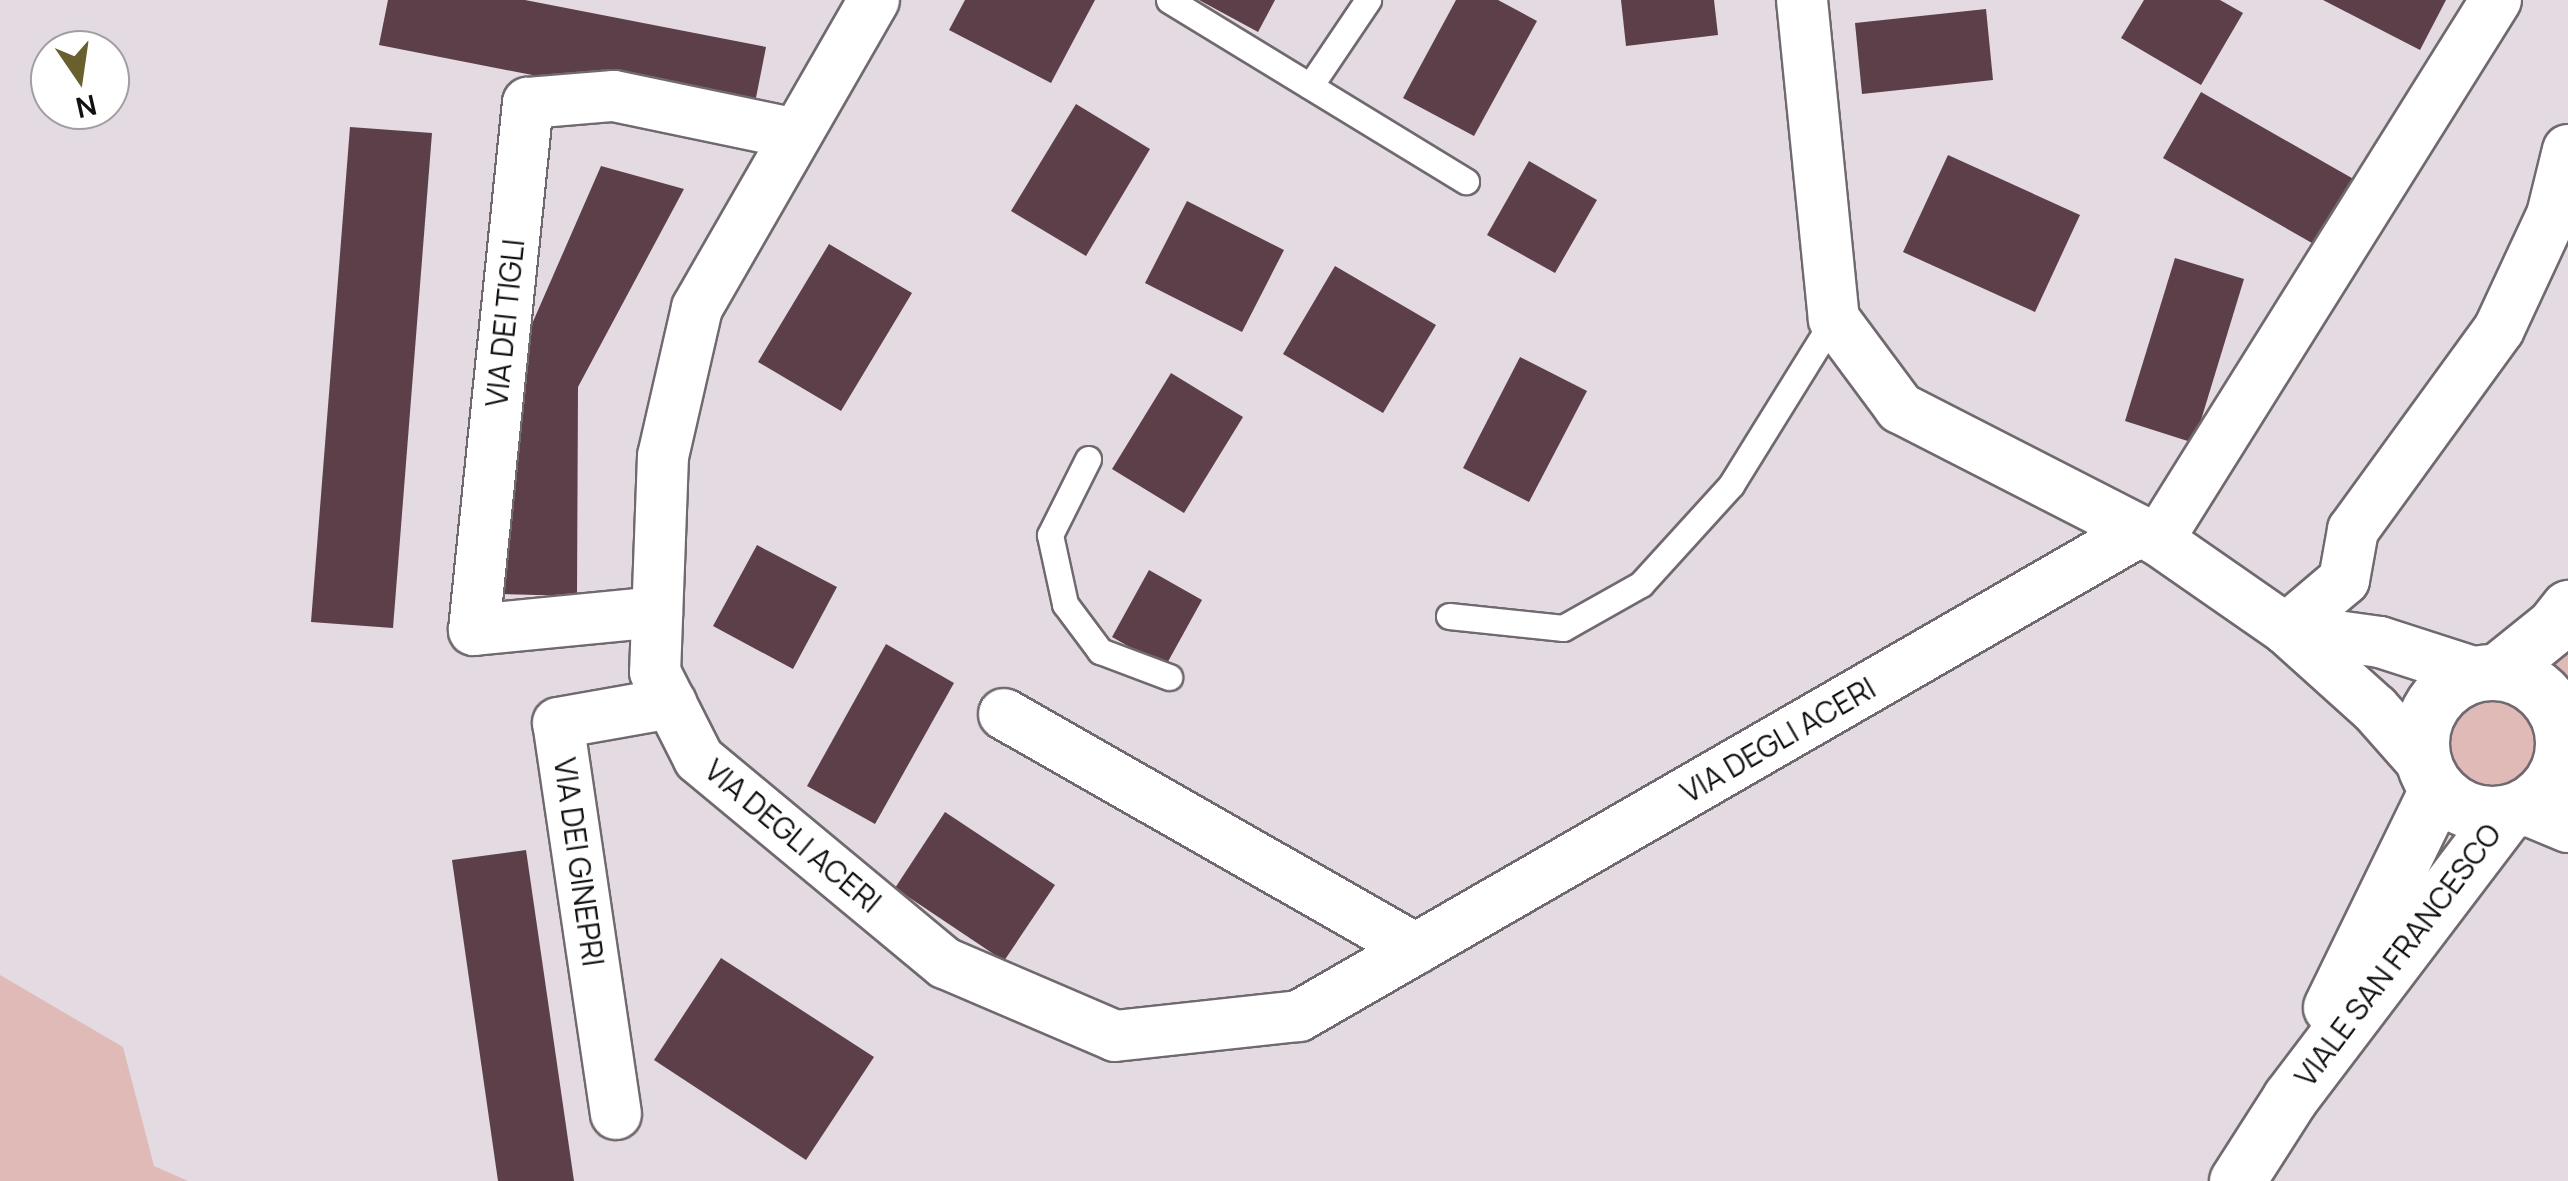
<!DOCTYPE html>
<style>
body{margin:0}
#map{position:relative;width:2568px;height:1181px;overflow:hidden;background:#e3dbe1;font-family:Manrope,sans-serif}
div>[style]{position:absolute}
.green>*{inset:0;background:#e0bab7}
.round{border-radius:50%}
.building>*{inset:0;background:#5d3f49}
.roads{filter:drop-shadow(2px 0 #70696f) drop-shadow(-2px 0 #70696f) drop-shadow(0 2px #70696f) drop-shadow(0 -2px #70696f)}
.service>*{height:25px;margin:-12.5px;padding:0 12.5px;transform-origin:12.5px;border-radius:12.5px;background:#fff}
.minor>*{height:50px;margin:-25px;padding:0 25px;transform-origin:25px;border-radius:25px;background:#fff}
.tertiary>*{height:55px;margin:-27.5px;padding:0 27.5px;transform-origin:27.5px;border-radius:27.5px;background:#fff}
.tertiary>.ring{margin:-27.5px;padding:0;box-sizing:content-box;background:none;border:55px solid #fff;border-radius:50%}
span{translate:-50% -50%;white-space:nowrap;text-align:center;line-height:1.15;-webkit-text-stroke:10px #fff;paint-order:stroke}
.street-label{font-size:30px;color:#131013}
.north{position:absolute;left:30px;top:30px;width:100px;height:100px;box-sizing:border-box;background:#fff;border:2px solid #a19fa1;border-radius:50%;rotate:167deg;font-size:28px;font-weight:700;line-height:40px;text-align:center;color:#131013}
.north::after{content:'';display:block;margin:auto;width:35px;height:45px;background:#6a602d;clip-path:polygon(50% 0,100% 100%,50% 72%,0 100%)}
</style>
<div id="map">
<div class="green">
<div style="clip-path:polygon(2568px 644px,2568px 677px,2561px 687px,2541px 666px)"></div>
<div class="round" style="left:2443px;top:689px;width:106px;height:106px"></div>
<div style="clip-path:polygon(0 975px,123px 1047px,154px 1166px,188px 1181px,0 1181px)"></div>
</div>
<div class="building">
<div style="clip-path:polygon(388px 0,525px 0,766px 47px,752px 118px,379px 45px)"></div>
<div style="clip-path:polygon(965px 0,1095px 0,1051px 83px,949px 30px)"></div>
<div style="clip-path:polygon(1199px 0,1275px 0,1258px 32px)"></div>
<div style="clip-path:polygon(1456px 0,1498px 0,1537px 21px,1474px 136px,1403px 98px)"></div>
<div style="clip-path:polygon(1621px 0,1714px 0,1718px 35px,1626px 46px)"></div>
<div style="clip-path:polygon(2144px 0,2220px 0,2243px 13px,2201px 85px,2121px 38px)"></div>
<div style="clip-path:polygon(2323px 0,2446px 0,2420px 50px)"></div>
<div style="clip-path:polygon(1986px 9px,1993px 80px,1862px 94px,1855px 23px)"></div>
<div style="clip-path:polygon(2201px 92px,2357px 181px,2319px 247px,2163px 158px)"></div>
<div style="clip-path:polygon(1076px 104px,1150px 149px,1086px 256px,1011px 211px)"></div>
<div style="clip-path:polygon(350px 127px,432px 133px,393px 628px,311px 622px)"></div>
<div style="clip-path:polygon(1948px 155px,2080px 215px,2035px 312px,1903px 252px)"></div>
<div style="clip-path:polygon(1529px 161px,1597px 200px,1555px 273px,1487px 235px)"></div>
<div style="clip-path:polygon(601px 166px,684px 189px,578px 387px,577px 596px,500px 594px,511px 372px)"></div>
<div style="clip-path:polygon(1187px 201px,1284px 250px,1242px 332px,1145px 283px)"></div>
<div style="clip-path:polygon(829px 244px,912px 293px,841px 411px,758px 362px)"></div>
<div style="clip-path:polygon(2175px 258px,2244px 279px,2194px 443px,2125px 421px)"></div>
<div style="clip-path:polygon(1335px 266px,1436px 325px,1383px 413px,1283px 354px)"></div>
<div style="clip-path:polygon(1520px 357px,1587px 391px,1529px 502px,1463px 468px)"></div>
<div style="clip-path:polygon(1171px 373px,1243px 417px,1184px 513px,1112px 469px)"></div>
<div style="clip-path:polygon(757px 545px,837px 587px,793px 669px,713px 626px)"></div>
<div style="clip-path:polygon(1149px 570px,1202px 600px,1165px 667px,1112px 637px)"></div>
<div style="clip-path:polygon(886px 644px,954px 683px,875px 824px,807px 786px)"></div>
<div style="clip-path:polygon(945px 812px,1055px 885px,1004px 961px,895px 888px)"></div>
<div style="clip-path:polygon(526px 850px,574px 1181px,498px 1181px,452px 860px)"></div>
<div style="clip-path:polygon(721px 958px,874px 1057px,806px 1160px,654px 1060px)"></div>
</div>
<div class="roads">
<div class="service">
<div style="left:1169px;top:0;width:348px;rotate:31.4deg"></div>
<div style="left:1310px;top:86px;width:104px;rotate:-56deg"></div>
<div style="left:1088px;top:459px;width:85px;rotate:116.6deg"></div>
<div style="left:1050px;top:535px;width:71px;rotate:77.7deg"></div>
<div style="left:1065px;top:604px;width:59px;rotate:53.3deg"></div>
<div style="left:1100px;top:651px;width:74px;rotate:20.6deg"></div>
<div style="left:1449px;top:616px;width:115px;rotate:6deg"></div>
<div style="left:1563px;top:628px;width:90px;rotate:-29.4deg"></div>
<div style="left:1641px;top:584px;width:134px;rotate:-47.7deg"></div>
<div style="left:1731px;top:485px;width:195px;rotate:-58.2deg"></div>
</div>
<div class="minor">
<div style="left:874px;top:0;width:355px;rotate:119.9deg"></div>
<div style="left:697px;top:308px;width:152px;rotate:102.9deg"></div>
<div style="left:663px;top:456px;width:216px;rotate:92.1deg"></div>
<div style="left:655px;top:672px;width:97px;rotate:63.2deg"></div>
<div style="left:699px;top:759px;width:320px;rotate:39.7deg"></div>
<div style="left:945px;top:963px;width:185px;rotate:23.2deg"></div>
<div style="left:1115px;top:1036px;width:185px;rotate:-6.2deg"></div>
<div style="left:1299px;top:1016px;width:971px;rotate:-29.97deg"></div>
<div style="left:1802px;top:0;width:321px;rotate:84.3deg"></div>
<div style="left:1834px;top:319px;width:111px;rotate:53.4deg"></div>
<div style="left:1900px;top:408px;width:290px;rotate:27.1deg"></div>
<div style="left:2158px;top:540px;width:156px;rotate:34.8deg"></div>
<div style="left:2286px;top:629px;width:120px;rotate:42deg"></div>
<div style="left:2375px;top:709px;width:72px;rotate:48.4deg"></div>
<div style="left:2158px;top:540px;width:637px;rotate:-57.96deg"></div>
<div style="left:657px;top:612px;width:184px;rotate:174.4deg"></div>
<div style="left:474px;top:630px;width:530px;rotate:-84.15deg"></div>
<div style="left:528px;top:103px;width:86px;rotate:-4.7deg"></div>
<div style="left:614px;top:96px;width:186px;rotate:11.8deg"></div>
<div style="left:2286px;top:629px;width:76px;rotate:-40.2deg"></div>
<div style="left:2344px;top:580px;width:51px;rotate:-79.8deg"></div>
<div style="left:2353px;top:530px;width:248px;rotate:-54deg"></div>
<div style="left:2499px;top:329px;width:126px;rotate:-65.1deg"></div>
<div style="left:2552px;top:215px;width:67px;rotate:-76.2deg"></div>
<div style="left:2286px;top:629px;width:95px;rotate:7.9deg"></div>
<div style="left:2380px;top:642px;width:101px;rotate:17.9deg"></div>
<div style="left:1004px;top:714px;width:474px;rotate:29.7deg"></div>
<div style="left:2564px;top:745px;width:6px;rotate:45deg"></div>
<div style="left:2522px;top:808px;width:50px;rotate:22.4deg"></div>
<div style="left:616px;top:1114px;width:395px;rotate:-98.4deg"></div>
<div style="left:558px;top:723px;width:115px;rotate:-10deg"></div>
</div>
<div class="tertiary">
<div class="ring" style="left:2421px;top:672px;width:87px;height:87px"></div>
<div style="left:2497px;top:672px;width:73px;rotate:-38.9deg"></div>
<div style="left:2554px;top:626px;width:23px;rotate:-52deg"></div>
<div style="left:2331px;top:1007px;width:242px;rotate:-64deg"></div>
<div style="left:2237px;top:1181px;width:98px;rotate:-57.4deg"></div>
<div style="left:2290px;top:1098px;width:358px;rotate:-52.8deg"></div>
</div>
</div>
<div class="street-label">
<span style="left:505px;top:323px;rotate:-84deg">VIA DEI TIGLI</span>
<span style="left:1778px;top:740px;rotate:-30deg">VIA DEGLI ACERI</span>
<span style="left:793px;top:836px;rotate:40deg">VIA DEGLI ACERI</span>
<span style="left:579px;top:862px;rotate:82deg">VIA DEI GINEPRI</span>
<span style="left:2398px;top:955px;rotate:-53deg">VIALE SAN FRANCESCO</span>
</div>
<div class="north">N</div>
</div>
